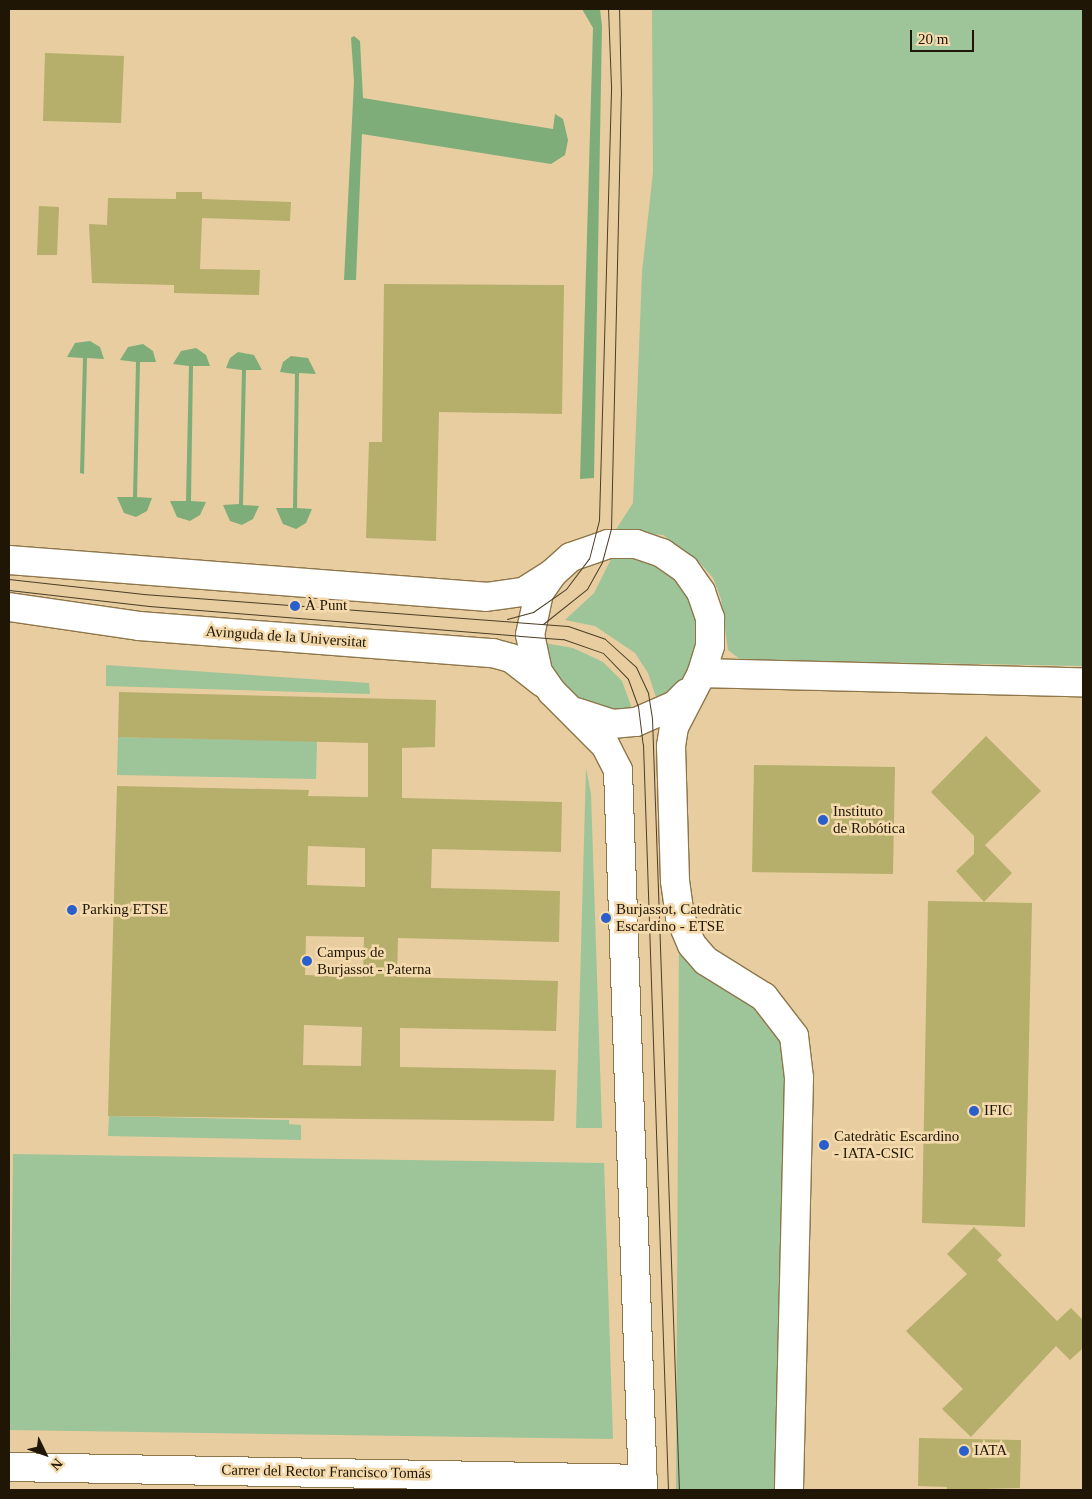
<!DOCTYPE html>
<meta charset="utf-8">
<style>
body{margin:0}
#map{position:relative;width:1092px;height:1499px;overflow:hidden;background:#e7cd9f;font-family:"Times New Roman",serif}
div>[style]{position:absolute}
.green>*{inset:0;background:#9ec49a}
.forest>*{inset:0;background:#7fad7a}
.building>*{inset:0;background:#b6ae6b}
.roads{filter:drop-shadow(1px 0 #8d764a) drop-shadow(-1px 0 #8d764a) drop-shadow(0 1px #8d764a) drop-shadow(0 -1px #8d764a)}
.minor>*{height:28px;margin:-14px;padding:0 14px;transform-origin:14px;border-radius:14px;background:#fff}
.tram>*{height:1px;margin:-0.5px;padding:0 0.5px;transform-origin:0.5px;border-radius:0.5px;background:#4b3e27}
.dots>*{width:14px;height:14px;translate:-50% -50%;box-sizing:border-box;border:2px solid #f4daac;border-radius:50%}
span{translate:-50% -50%;white-space:nowrap;text-align:center;line-height:1.15;-webkit-text-stroke:5px #f4daac;paint-order:stroke}
.poi-label{font-size:15px;color:#1f1605}
.left{translate:0 -50%;text-align:left}
.street-label{font-size:15px;color:#1f1605}
.frame{position:absolute;inset:0;border:10px solid #1f1605;pointer-events:none}
.north{position:absolute;left:20px;top:1429px;width:50px;height:50px;-webkit-text-stroke:4px #f4daac;paint-order:stroke;rotate:132deg;font-size:14px;font-weight:700;line-height:20px;text-align:center;color:#1f1605}
.north::after{content:'';display:block;margin:auto;width:18px;height:22px;background:#1f1605;clip-path:polygon(50% 0,100% 100%,50% 72%,0 100%)}
.scale{position:absolute;left:910px;top:30px;width:64px;height:22px;box-sizing:border-box;border:2px solid #1f1605;border-top:0;padding-left:6px;font-size:15px;line-height:18px;white-space:nowrap;color:#1f1605;-webkit-text-stroke:4px #f4daac;paint-order:stroke}
</style>
<div id="map">
<div class="green">
<div style="clip-path:polygon(652px 9px,1083px 9px,1083px 666px,741px 660px,728px 650px,721px 599px,713px 578px,700px 563px,663px 535px,615px 531px,633px 503px,642px 272px,653px 172px)"></div>
<div style="clip-path:polygon(613px 555px,652px 561px,683px 583px,702px 630px,692px 673px,659px 706px,648px 673px,635px 653px,595px 626px,565px 620px,594px 593px)"></div>
<div style="clip-path:polygon(544px 643px,573px 648px,603px 662px,622px 681px,634px 714px,618px 716px,570px 695px,551px 672px)"></div>
<div style="clip-path:polygon(106px 665px,369px 683px,370px 694px,106px 686px)"></div>
<div style="clip-path:polygon(118px 737px,317px 741px,316px 779px,117px 775px)"></div>
<div style="clip-path:polygon(586px 768px,591px 794px,602px 1128px,576px 1128px)"></div>
<div style="clip-path:polygon(679px 939px,781px 1030px,789px 1060px,779px 1490px,676px 1490px)"></div>
<div style="clip-path:polygon(109px 1116px,289px 1120px,289px 1124px,301px 1125px,301px 1140px,108px 1136px)"></div>
<div style="clip-path:polygon(13px 1154px,604px 1163px,613px 1439px,9px 1430px)"></div>
</div>
<div class="forest">
<div style="clip-path:polygon(582px 9px,600px 9px,602px 26px,594px 478px,580px 479px,593px 28px)"></div>
<div style="clip-path:polygon(354px 36px,360px 41px,363px 98px,553px 129px,555px 114px,563px 119px,568px 140px,565px 155px,551px 164px,362px 134px,356px 280px,344px 280px,354px 81px,351px 38px)"></div>
<div style="clip-path:polygon(90px 341px,100px 347px,104px 359px,87px 358px,84px 474px,80px 473px,83px 358px,67px 357px,75px 343px)"></div>
<div style="clip-path:polygon(143px 344px,153px 351px,156px 362px,140px 362px,137px 497px,152px 498px,147px 511px,136px 517px,124px 513px,117px 497px,133px 497px,136px 362px,120px 360px,128px 347px)"></div>
<div style="clip-path:polygon(196px 348px,206px 355px,210px 366px,193px 366px,191px 501px,206px 502px,200px 515px,190px 521px,177px 517px,170px 501px,186px 501px,189px 366px,173px 364px,181px 351px)"></div>
<div style="clip-path:polygon(238px 352px,254px 355px,262px 370px,246px 370px,243px 505px,259px 506px,253px 519px,242px 525px,230px 521px,223px 505px,239px 504px,242px 370px,226px 368px,230px 358px)"></div>
<div style="clip-path:polygon(291px 356px,308px 358px,316px 374px,299px 373px,297px 508px,312px 509px,306px 523px,296px 529px,283px 524px,276px 508px,293px 508px,295px 374px,280px 372px,283px 362px)"></div>
</div>
<div class="building">
<div style="clip-path:polygon(45px 53px,124px 56px,121px 123px,43px 121px)"></div>
<div style="clip-path:polygon(176px 192px,202px 192px,202px 199px,291px 202px,290px 221px,202px 218px,200px 269px,260px 270px,259px 295px,174px 293px,174px 285px,92px 283px,89px 224px,107px 225px,108px 198px,176px 199px)"></div>
<div style="clip-path:polygon(39px 206px,59px 207px,57px 255px,37px 255px)"></div>
<div style="clip-path:polygon(384px 284px,564px 285px,562px 414px,439px 412px,436px 541px,366px 538px,369px 442px,382px 442px)"></div>
<div style="clip-path:polygon(evenodd,119px 692px,436px 700px,435px 747px,402px 748px,402px 798px,562px 802px,561px 852px,432px 849px,431px 888px,560px 891px,559px 942px,398px 938px,397px 977px,558px 981px,556px 1031px,400px 1028px,400px 1067px,556px 1070px,554px 1121px,108px 1116px,117px 786px,309px 790px,308px 796px,368px 797px,368px 743px,118px 737px,119px 692px,308px 846px,365px 848px,365px 887px,307px 885px,308px 846px,119px 692px,306px 936px,364px 937px,363px 977px,305px 975px,306px 936px,119px 692px,304px 1025px,362px 1027px,361px 1066px,303px 1065px,304px 1025px)"></div>
<div style="clip-path:polygon(986px 736px,1041px 791px,985px 845px,1012px 873px,984px 902px,1032px 903px,1025px 1227px,922px 1223px,928px 901px,984px 902px,956px 871px,974px 854px,974px 836px,931px 792px)"></div>
<div style="clip-path:polygon(754px 765px,895px 767px,893px 874px,752px 872px)"></div>
<div style="clip-path:polygon(974px 1227px,1002px 1255px,997px 1260px,1057px 1321px,1071px 1308px,1083px 1320px,1083px 1348px,1070px 1360px,1056px 1346px,971px 1437px,942px 1409px,963px 1389px,906px 1331px,967px 1274px,947px 1254px)"></div>
<div style="clip-path:polygon(919px 1438px,1021px 1440px,1020px 1488px,947px 1490px,947px 1487px,918px 1486px)"></div>
</div>
<div class="roads">
<div class="minor">
<div style="left:9px;top:560px;width:478px;rotate:4.4deg"></div>
<div style="left:486px;top:597px;width:37px;rotate:-8deg"></div>
<div style="left:523px;top:592px;width:34px;rotate:-32deg"></div>
<div style="left:9px;top:607px;width:131px;rotate:8.3deg"></div>
<div style="left:139px;top:626px;width:355px;rotate:4.4deg"></div>
<div style="left:493px;top:653px;width:19px;rotate:16deg"></div>
<div style="left:511px;top:658px;width:41px;rotate:38deg"></div>
<div style="left:702px;top:673px;width:381px;rotate:1.4deg"></div>
<div style="left:576px;top:712px;width:38px;rotate:18deg"></div>
<div style="left:612px;top:724px;width:24px;rotate:-5deg"></div>
<div style="left:636px;top:722px;width:43px;rotate:-23.6deg"></div>
<div style="left:675px;top:705px;width:17px;rotate:-45deg"></div>
<div style="left:9px;top:1467px;width:634px;rotate:1.08deg"></div>
<div style="left:643px;top:1490px;width:720px;rotate:-91.99deg"></div>
<div style="left:618px;top:770px;width:28px;rotate:-117deg"></div>
<div style="left:605px;top:745px;width:75px;rotate:-135deg"></div>
<div style="left:552px;top:692px;width:24px;rotate:-125deg"></div>
<div style="left:538px;top:672px;width:38px;rotate:-102deg"></div>
<div style="left:530px;top:635px;width:43px;rotate:-77.9deg"></div>
<div style="left:539px;top:593px;width:24px;rotate:-55deg"></div>
<div style="left:553px;top:573px;width:24px;rotate:-42deg"></div>
<div style="left:571px;top:557px;width:39px;rotate:-19deg"></div>
<div style="left:608px;top:544px;width:28px"></div>
<div style="left:636px;top:544px;width:28px;rotate:19deg"></div>
<div style="left:662px;top:553px;width:28px;rotate:35deg"></div>
<div style="left:685px;top:569px;width:28px;rotate:55deg"></div>
<div style="left:701px;top:592px;width:28px;rotate:71deg"></div>
<div style="left:710px;top:618px;width:28px;rotate:90deg"></div>
<div style="left:710px;top:646px;width:28px;rotate:107deg"></div>
<div style="left:702px;top:673px;width:61px;rotate:117.4deg"></div>
<div style="left:674px;top:727px;width:19px;rotate:99deg"></div>
<div style="left:671px;top:746px;width:135px;rotate:88.3deg"></div>
<div style="left:675px;top:881px;width:36px;rotate:82deg"></div>
<div style="left:680px;top:917px;width:30px;rotate:67deg"></div>
<div style="left:692px;top:945px;width:21px;rotate:49deg"></div>
<div style="left:706px;top:961px;width:68px;rotate:31.8deg"></div>
<div style="left:764px;top:997px;width:49px;rotate:52.4deg"></div>
<div style="left:794px;top:1036px;width:42px;rotate:83.2deg"></div>
<div style="left:799px;top:1078px;width:412px;rotate:91.4deg"></div>
</div>
</div>
<div class="tram">
<div style="left:9px;top:579px;width:135px;rotate:6.4deg"></div>
<div style="left:143px;top:594px;width:426px;rotate:4.3deg"></div>
<div style="left:568px;top:626px;width:39px;rotate:19deg"></div>
<div style="left:605px;top:639px;width:42px;rotate:42.1deg"></div>
<div style="left:636px;top:667px;width:29px;rotate:65deg"></div>
<div style="left:648px;top:693px;width:25px;rotate:81deg"></div>
<div style="left:652px;top:718px;width:772px;rotate:88deg"></div>
<div style="left:9px;top:590px;width:141px;rotate:6.5deg"></div>
<div style="left:149px;top:606px;width:415px;rotate:4.6deg"></div>
<div style="left:563px;top:639px;width:42px;rotate:19.3deg"></div>
<div style="left:603px;top:653px;width:36px;rotate:46deg"></div>
<div style="left:628px;top:679px;width:29px;rotate:70deg"></div>
<div style="left:638px;top:706px;width:38px;rotate:83deg"></div>
<div style="left:643px;top:744px;width:746px;rotate:88.08deg"></div>
<div style="left:507px;top:619px;width:27px;rotate:-15deg"></div>
<div style="left:533px;top:612px;width:40px;rotate:-34.9deg"></div>
<div style="left:566px;top:589px;width:38px;rotate:-53deg"></div>
<div style="left:589px;top:559px;width:40px;rotate:-75.6deg"></div>
<div style="left:599px;top:520px;width:434px;rotate:-88.4deg"></div>
<div style="left:611px;top:86px;width:77px;rotate:-92.2deg"></div>
<div style="left:543px;top:624px;width:56px;rotate:-38.5deg"></div>
<div style="left:587px;top:589px;width:31px;rotate:-61deg"></div>
<div style="left:602px;top:562px;width:34px;rotate:-75deg"></div>
<div style="left:611px;top:529px;width:434px;rotate:-88.7deg"></div>
<div style="left:621px;top:95px;width:86px;rotate:-91.3deg"></div>
</div>
<div class="dots">
<div style="left:295px;top:606px;background:#295fcd"></div>
<div style="left:823px;top:820px;background:#295fcd"></div>
<div style="left:72px;top:910px;background:#295fcd"></div>
<div style="left:606px;top:918px;background:#295fcd"></div>
<div style="left:307px;top:961px;background:#295fcd"></div>
<div style="left:974px;top:1111px;background:#295fcd"></div>
<div style="left:824px;top:1145px;background:#295fcd"></div>
<div style="left:964px;top:1451px;background:#295fcd"></div>
</div>
<div class="poi-label">
<span class="left" style="left:305px;top:606px">À Punt</span>
<span class="left" style="left:833px;top:820px">Instituto<br>de Robótica</span>
<span class="left" style="left:616px;top:918px">Burjassot, Catedràtic<br>Escardino - ETSE</span>
<span class="left" style="left:82px;top:910px">Parking ETSE</span>
<span class="left" style="left:317px;top:961px">Campus de<br>Burjassot - Paterna</span>
<span class="left" style="left:984px;top:1111px">IFIC</span>
<span class="left" style="left:834px;top:1145px">Catedràtic Escardino<br>- IATA-CSIC</span>
<span class="left" style="left:974px;top:1451px">IATA</span>
</div>
<div class="street-label">
<span style="left:286px;top:637px;rotate:4deg">Avinguda de la Universitat</span>
<span style="left:326px;top:1472px;rotate:1deg">Carrer del Rector Francisco Tomás</span>
</div>
<div class="frame"></div>
<div class="north">N</div>
<div class="scale">20 m</div>
</div>
